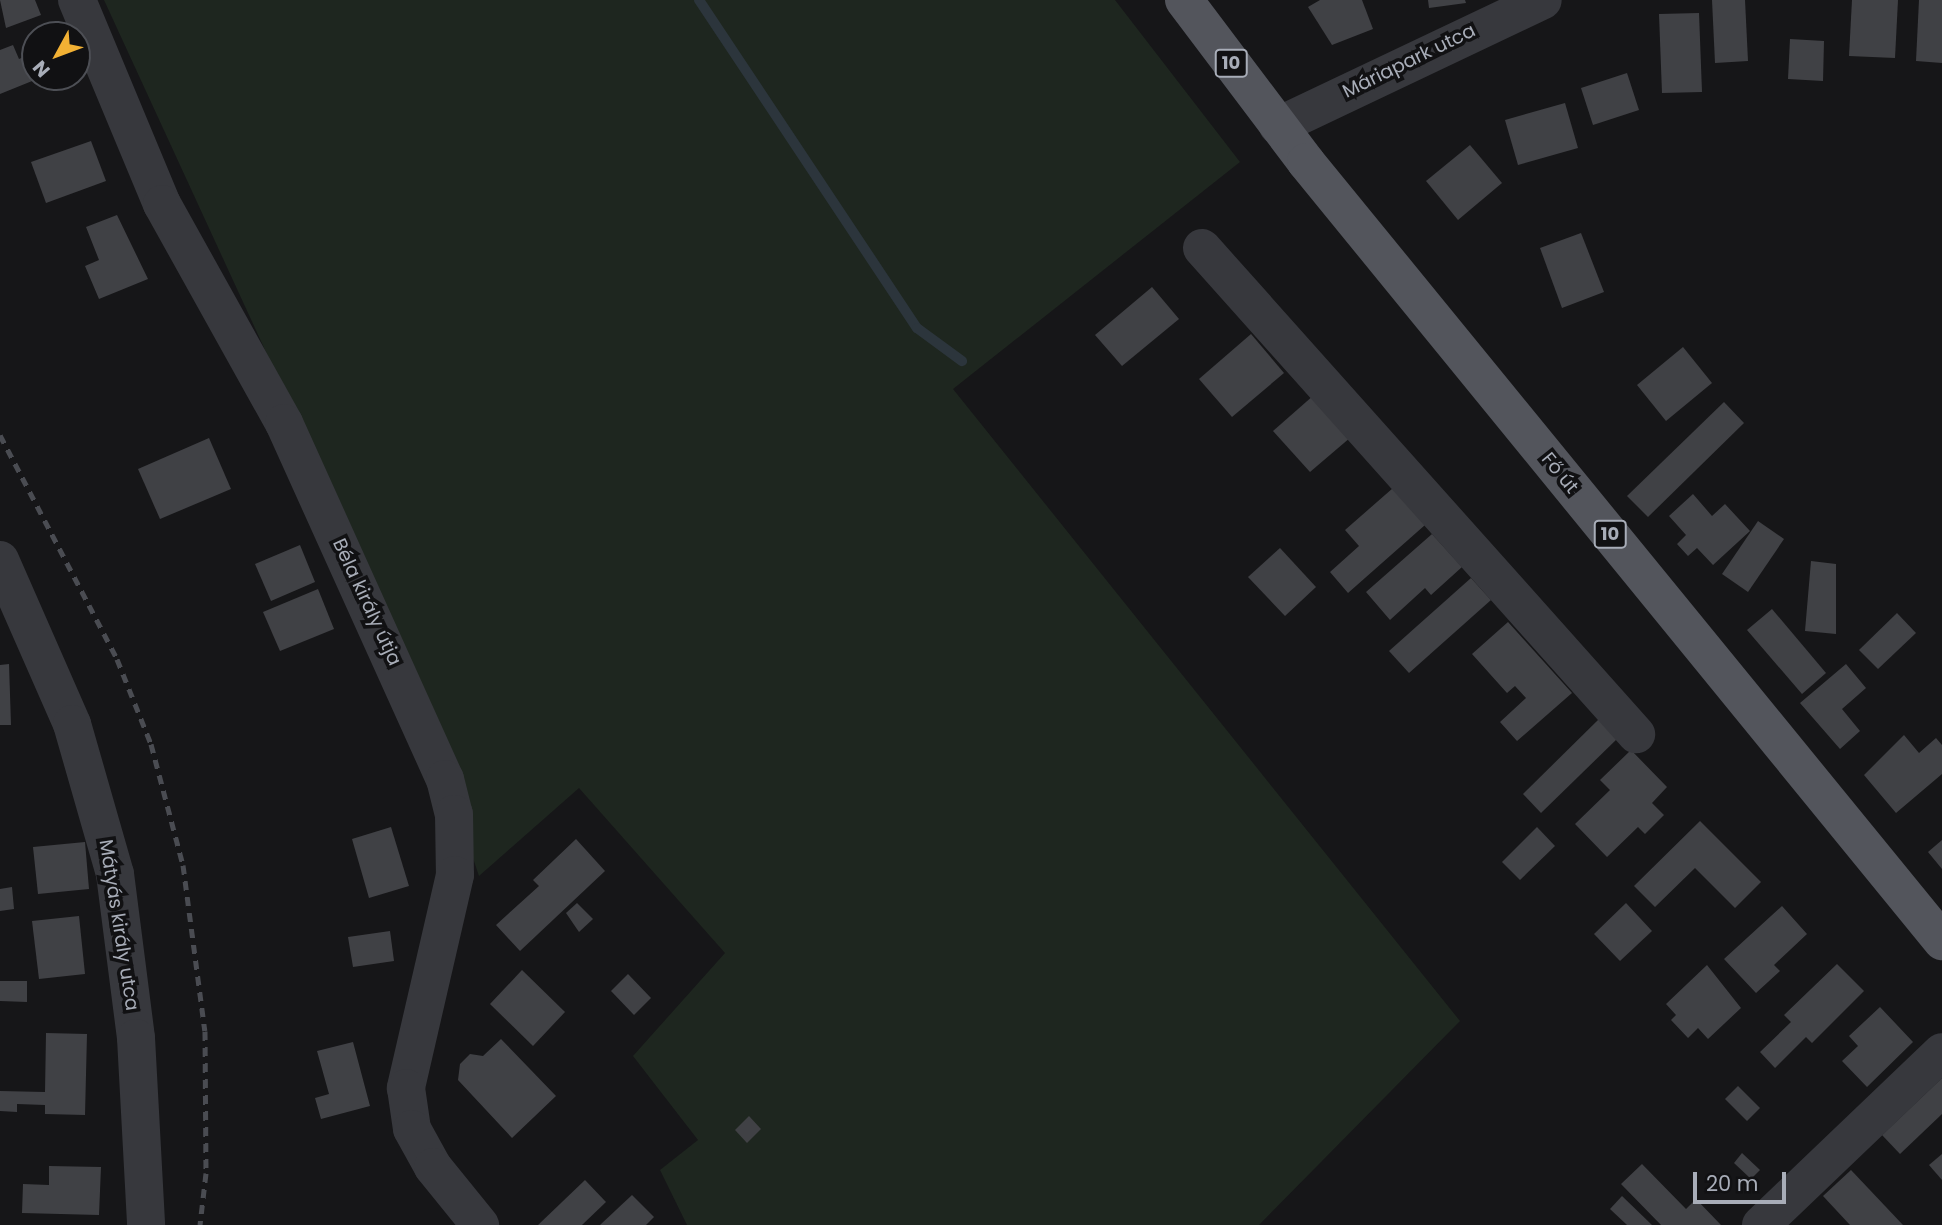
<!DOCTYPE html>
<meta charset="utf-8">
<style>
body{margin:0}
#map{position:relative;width:1942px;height:1225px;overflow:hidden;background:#161618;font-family:Poppins,sans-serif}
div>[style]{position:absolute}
.green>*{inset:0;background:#1e261f}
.stream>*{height:10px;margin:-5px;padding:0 5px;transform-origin:5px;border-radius:5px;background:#2c353c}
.building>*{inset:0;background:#404145}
.minor>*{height:38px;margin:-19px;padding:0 19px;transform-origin:19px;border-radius:19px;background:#37383d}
.major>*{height:38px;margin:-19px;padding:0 19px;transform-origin:19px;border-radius:19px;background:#53555c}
.rail>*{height:5px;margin-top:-2.5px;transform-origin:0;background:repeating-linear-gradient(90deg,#4a4c52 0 9px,transparent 0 16px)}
span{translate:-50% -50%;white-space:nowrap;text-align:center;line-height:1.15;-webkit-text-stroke:7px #111113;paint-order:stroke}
.shield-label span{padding:2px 5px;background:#111113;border:2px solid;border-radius:5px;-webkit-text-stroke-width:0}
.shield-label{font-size:18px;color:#a8adb8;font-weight:700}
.street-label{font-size:19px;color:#a8adb8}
.north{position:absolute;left:21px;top:21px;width:70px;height:70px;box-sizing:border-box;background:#111113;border:2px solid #4d4f55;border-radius:50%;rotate:229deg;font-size:19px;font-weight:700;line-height:28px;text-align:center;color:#a8adb8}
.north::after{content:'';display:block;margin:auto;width:24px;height:32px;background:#f2b134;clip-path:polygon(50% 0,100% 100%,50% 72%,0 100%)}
.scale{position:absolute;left:1693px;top:1172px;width:93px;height:32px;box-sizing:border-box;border:4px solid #a8adb8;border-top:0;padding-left:9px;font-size:21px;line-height:24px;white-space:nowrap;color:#a8adb8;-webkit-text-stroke:5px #111113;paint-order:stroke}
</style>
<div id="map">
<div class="green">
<div style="clip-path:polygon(104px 0,1115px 0,1240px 162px,953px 389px,1460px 1021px,1259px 1225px,687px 1225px,660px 1170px,698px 1140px,633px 1056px,725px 953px,579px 788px,479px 876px,405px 654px)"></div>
</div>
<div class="stream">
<div style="left:699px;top:0;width:394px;rotate:56.4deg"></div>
<div style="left:917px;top:328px;width:56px;rotate:36.3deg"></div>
</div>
<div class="building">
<div style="clip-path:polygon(0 0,35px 0,41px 15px,6px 28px)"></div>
<div style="clip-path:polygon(1320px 0,1362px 0,1373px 29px,1332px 45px,1308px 7px)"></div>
<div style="clip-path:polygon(1428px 0,1465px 0,1466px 3px,1429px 8px)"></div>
<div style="clip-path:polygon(1712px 0,1745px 0,1748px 61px,1715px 63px)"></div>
<div style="clip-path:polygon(1852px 0,1898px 0,1895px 58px,1849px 56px)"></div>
<div style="clip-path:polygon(1919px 0,1942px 0,1942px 63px,1916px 61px)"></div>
<div style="clip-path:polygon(1699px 13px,1702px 92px,1662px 93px,1659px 14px)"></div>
<div style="clip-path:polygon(1790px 39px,1824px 41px,1823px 81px,1788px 79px)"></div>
<div style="clip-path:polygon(13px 45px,19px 59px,35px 52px,35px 77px,42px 77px,0 94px,0 50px)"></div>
<div style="clip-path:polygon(1627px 73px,1639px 110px,1593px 125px,1581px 88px)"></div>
<div style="clip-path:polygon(1565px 103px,1578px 148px,1518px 165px,1505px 120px)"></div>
<div style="clip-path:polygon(91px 141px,106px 181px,46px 203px,31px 162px)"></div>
<div style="clip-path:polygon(1470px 145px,1502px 183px,1458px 220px,1426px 181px)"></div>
<div style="clip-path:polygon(117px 215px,148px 279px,99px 299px,85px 266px,99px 260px,86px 227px)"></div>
<div style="clip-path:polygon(1581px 233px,1604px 292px,1562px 308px,1540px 248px)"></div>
<div style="clip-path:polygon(1152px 287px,1179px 319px,1122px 366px,1095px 335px)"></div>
<div style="clip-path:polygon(1251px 334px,1284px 373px,1232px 417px,1199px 379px)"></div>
<div style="clip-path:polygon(1683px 347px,1712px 383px,1666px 421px,1637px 385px)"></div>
<div style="clip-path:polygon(1314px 395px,1351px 437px,1310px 472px,1273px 431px)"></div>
<div style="clip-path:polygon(1724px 402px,1744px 423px,1648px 517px,1627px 496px)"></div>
<div style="clip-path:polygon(209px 438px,231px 489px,160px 519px,138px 469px)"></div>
<div style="clip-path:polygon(1393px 488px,1425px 525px,1348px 593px,1330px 572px,1359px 546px,1345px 530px)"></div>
<div style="clip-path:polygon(1693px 494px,1712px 516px,1725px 504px,1750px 531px,1713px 565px,1697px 548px,1688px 556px,1677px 544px,1686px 535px,1669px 516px)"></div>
<div style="clip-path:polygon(1758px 521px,1784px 539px,1748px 592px,1722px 574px)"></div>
<div style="clip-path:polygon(1432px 534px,1462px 567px,1431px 595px,1425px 588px,1390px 620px,1366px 592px)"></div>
<div style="clip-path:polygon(300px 545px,315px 582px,271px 601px,255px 564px)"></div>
<div style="clip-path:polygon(1280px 548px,1316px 587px,1285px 616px,1248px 577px)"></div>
<div style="clip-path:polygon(1811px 561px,1836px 564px,1836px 634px,1805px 631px)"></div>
<div style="clip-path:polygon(1471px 578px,1491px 600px,1409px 673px,1389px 651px)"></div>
<div style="clip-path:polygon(318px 589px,334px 629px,280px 651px,263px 612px)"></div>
<div style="clip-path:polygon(1772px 609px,1826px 673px,1802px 694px,1747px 630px)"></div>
<div style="clip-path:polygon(1897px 613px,1916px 633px,1878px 669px,1859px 650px)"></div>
<div style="clip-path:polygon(1508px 622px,1572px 693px,1517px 741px,1500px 722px,1526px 698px,1515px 686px,1507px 693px,1472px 654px)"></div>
<div style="clip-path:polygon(9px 664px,11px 725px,0 725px,0 665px)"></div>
<div style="clip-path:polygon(1846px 664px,1866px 688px,1842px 709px,1860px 731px,1840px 749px,1800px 703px)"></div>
<div style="clip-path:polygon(1599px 719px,1618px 738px,1541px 813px,1523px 794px)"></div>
<div style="clip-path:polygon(1904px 735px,1919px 753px,1936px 738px,1942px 745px,1942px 774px,1896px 813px,1864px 775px)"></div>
<div style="clip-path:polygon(1631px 750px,1667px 787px,1652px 803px,1664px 815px,1645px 834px,1638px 827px,1607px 857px,1575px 824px,1610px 790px,1600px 780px)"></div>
<div style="clip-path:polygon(1700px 821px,1761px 882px,1735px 908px,1695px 868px,1655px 907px,1634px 886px)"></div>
<div style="clip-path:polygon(391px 827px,409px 886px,369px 898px,352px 839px)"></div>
<div style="clip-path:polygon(1537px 827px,1555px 846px,1520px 880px,1502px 862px)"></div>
<div style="clip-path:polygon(576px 839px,605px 871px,520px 951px,496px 925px,539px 886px,533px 880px)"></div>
<div style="clip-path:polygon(1942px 840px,1942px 869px,1928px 852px)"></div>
<div style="clip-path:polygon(85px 842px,89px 889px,38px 894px,33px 847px)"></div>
<div style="clip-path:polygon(12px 887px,14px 909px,0 911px,0 889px)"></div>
<div style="clip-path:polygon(577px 903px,593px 919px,579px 932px,566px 913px)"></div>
<div style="clip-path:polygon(1626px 903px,1652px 931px,1620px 961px,1594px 934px)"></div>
<div style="clip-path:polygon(1782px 906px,1807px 934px,1774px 965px,1780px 971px,1756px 993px,1724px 959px)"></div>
<div style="clip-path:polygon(79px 916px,85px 974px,39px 979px,32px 921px)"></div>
<div style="clip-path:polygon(390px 931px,394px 961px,353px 967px,348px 937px)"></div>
<div style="clip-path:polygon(1837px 964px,1864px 991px,1812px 1043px,1806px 1037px,1775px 1068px,1760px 1052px,1791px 1022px,1784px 1015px)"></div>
<div style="clip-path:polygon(1707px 965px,1741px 1008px,1708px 1039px,1698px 1028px,1688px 1038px,1671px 1020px,1676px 1015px,1666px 1004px)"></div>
<div style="clip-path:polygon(522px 970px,565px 1012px,533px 1046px,490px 1004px)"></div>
<div style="clip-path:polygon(628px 974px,651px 998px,634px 1015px,611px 991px)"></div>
<div style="clip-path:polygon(0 981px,27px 981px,27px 1002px,0 1001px)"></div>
<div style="clip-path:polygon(1880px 1007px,1913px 1042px,1867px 1087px,1842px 1061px,1858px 1046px,1849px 1036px)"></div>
<div style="clip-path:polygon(46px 1033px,87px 1034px,85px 1115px,45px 1114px,45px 1105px,17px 1104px,17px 1112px,0 1111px,0 1091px,45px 1092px)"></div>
<div style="clip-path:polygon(501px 1039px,556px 1096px,512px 1138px,458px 1080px,460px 1064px,470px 1054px,483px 1056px)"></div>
<div style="clip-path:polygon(353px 1042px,370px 1106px,321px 1119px,315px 1098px,329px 1094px,317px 1051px)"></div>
<div style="clip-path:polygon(1942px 1078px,1942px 1114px,1900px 1154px,1882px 1135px)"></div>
<div style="clip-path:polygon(1738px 1086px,1760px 1108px,1747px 1121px,1725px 1099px)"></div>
<div style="clip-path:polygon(749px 1116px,761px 1129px,747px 1143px,735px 1130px)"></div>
<div style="clip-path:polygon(1742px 1153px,1760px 1170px,1751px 1179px,1734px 1163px)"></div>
<div style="clip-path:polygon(1942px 1154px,1942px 1180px,1929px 1165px)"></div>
<div style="clip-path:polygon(1642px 1164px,1686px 1209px,1696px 1199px,1721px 1225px,1661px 1225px,1621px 1184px)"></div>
<div style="clip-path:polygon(49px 1166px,101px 1167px,99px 1215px,22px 1213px,23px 1184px,49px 1185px)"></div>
<div style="clip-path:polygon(1851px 1170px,1903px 1225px,1850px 1225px,1823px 1196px)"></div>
<div style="clip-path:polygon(585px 1180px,606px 1202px,582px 1225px,538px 1225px)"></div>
<div style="clip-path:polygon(632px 1195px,654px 1217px,646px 1225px,600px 1225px)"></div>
<div style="clip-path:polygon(1622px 1196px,1652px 1225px,1627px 1225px,1610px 1209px)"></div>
</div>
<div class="minor">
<div style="left:77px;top:0;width:221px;rotate:67.4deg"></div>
<div style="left:162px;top:204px;width:251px;rotate:60.9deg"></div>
<div style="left:284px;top:423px;width:391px;rotate:65.7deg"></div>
<div style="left:445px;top:779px;width:36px;rotate:76deg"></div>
<div style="left:454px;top:814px;width:61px;rotate:89.1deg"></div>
<div style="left:455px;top:875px;width:219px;rotate:103deg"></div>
<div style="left:406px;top:1088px;width:41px;rotate:81.7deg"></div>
<div style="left:412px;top:1129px;width:43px;rotate:61.1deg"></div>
<div style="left:433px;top:1167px;width:75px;rotate:51deg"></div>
<div style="left:1278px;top:126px;width:293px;rotate:-25.4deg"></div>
<div style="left:1202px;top:248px;width:652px;rotate:48.24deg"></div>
<div style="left:0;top:560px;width:179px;rotate:66.3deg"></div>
<div style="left:72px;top:724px;width:156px;rotate:74deg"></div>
<div style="left:115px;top:874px;width:165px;rotate:82.7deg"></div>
<div style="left:136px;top:1038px;width:187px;rotate:86.9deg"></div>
<div style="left:1761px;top:1225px;width:250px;rotate:-43.7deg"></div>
</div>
<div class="major">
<div style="left:1184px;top:0;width:203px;rotate:53deg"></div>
<div style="left:1306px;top:162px;width:1006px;rotate:50.77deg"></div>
</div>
<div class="rail">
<div style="left:0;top:435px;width:253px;rotate:62.4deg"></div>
<div style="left:117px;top:659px;width:92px;rotate:68.2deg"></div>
<div style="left:151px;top:744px;width:125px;rotate:75.2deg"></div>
<div style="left:183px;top:865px;width:167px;rotate:82.5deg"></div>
<div style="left:205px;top:1031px;width:142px;rotate:89.6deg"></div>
<div style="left:206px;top:1173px;width:52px;rotate:96.6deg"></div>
</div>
<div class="shield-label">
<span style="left:1231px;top:63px">10</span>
<span style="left:1610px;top:534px">10</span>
</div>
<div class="street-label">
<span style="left:1409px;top:61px;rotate:-26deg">Máriapark utca</span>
<span style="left:1560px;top:473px;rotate:51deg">Fő út</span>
<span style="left:367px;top:602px;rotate:65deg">Béla király útja</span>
<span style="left:119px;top:925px;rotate:81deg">Mátyás király utca</span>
</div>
<div class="north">N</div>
<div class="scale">20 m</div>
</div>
